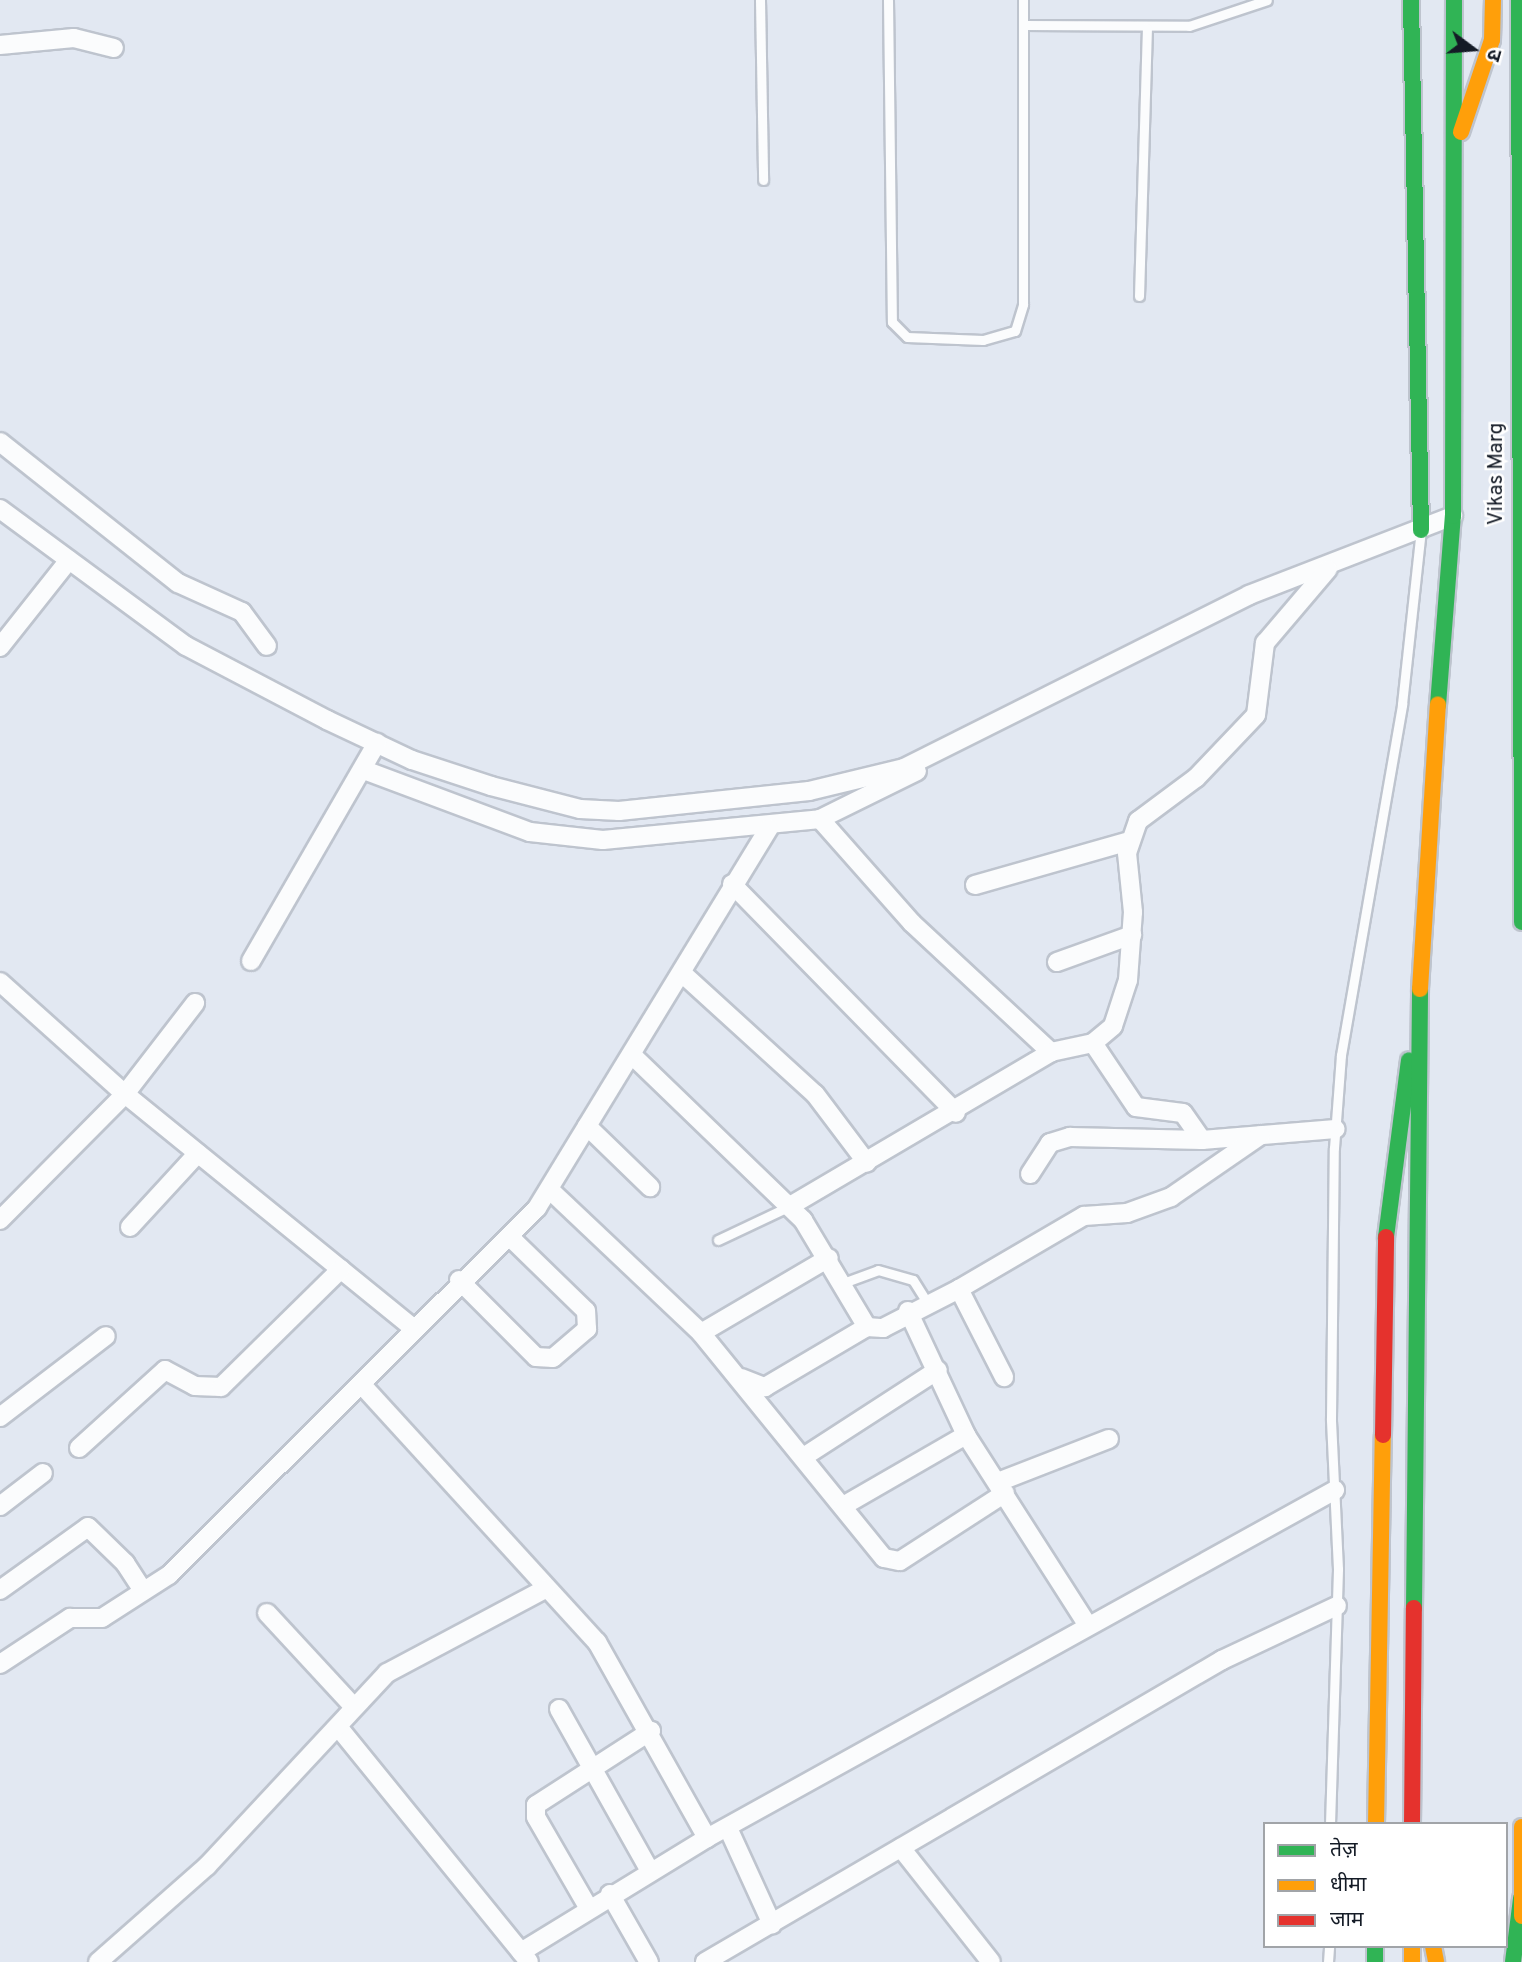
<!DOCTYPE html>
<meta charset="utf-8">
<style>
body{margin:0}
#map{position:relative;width:1522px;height:1962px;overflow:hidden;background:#e2e8f2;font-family:Overpass,"Noto Sans Devanagari",sans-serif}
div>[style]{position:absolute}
.roads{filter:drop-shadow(2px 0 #bec4ce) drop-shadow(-2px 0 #bec4ce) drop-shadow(0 2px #bec4ce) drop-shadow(0 -2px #bec4ce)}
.lane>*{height:9px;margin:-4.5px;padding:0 4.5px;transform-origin:4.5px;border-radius:4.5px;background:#fbfcfd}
.street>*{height:18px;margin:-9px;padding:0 9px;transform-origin:9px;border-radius:9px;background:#fbfcfd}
.fast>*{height:16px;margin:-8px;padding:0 8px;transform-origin:8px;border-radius:8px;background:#30b455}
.slow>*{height:16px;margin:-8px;padding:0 8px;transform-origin:8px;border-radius:8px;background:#ff9f0a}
.jam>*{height:16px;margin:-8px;padding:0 8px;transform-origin:8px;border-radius:8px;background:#e5322d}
span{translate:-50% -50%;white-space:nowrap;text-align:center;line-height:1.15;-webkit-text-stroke:5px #fff;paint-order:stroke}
.street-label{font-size:21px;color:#141b26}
.legend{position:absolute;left:1263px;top:1822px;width:245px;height:126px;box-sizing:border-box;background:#fff;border:2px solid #a1a4a8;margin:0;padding:9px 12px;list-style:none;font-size:21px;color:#141b26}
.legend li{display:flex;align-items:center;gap:14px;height:35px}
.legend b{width:35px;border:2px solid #a1a4a8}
.north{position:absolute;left:1438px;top:14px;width:70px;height:70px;-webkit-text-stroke:5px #fff;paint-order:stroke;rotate:106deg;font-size:19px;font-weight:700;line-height:28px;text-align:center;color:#141b26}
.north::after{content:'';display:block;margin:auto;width:24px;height:32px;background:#141b26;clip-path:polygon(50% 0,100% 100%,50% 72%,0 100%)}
</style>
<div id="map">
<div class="roads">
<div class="lane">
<div style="left:760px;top:0;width:180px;rotate:89deg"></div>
<div style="left:888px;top:0;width:322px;rotate:89.3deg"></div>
<div style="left:892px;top:322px;width:21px;rotate:45deg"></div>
<div style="left:907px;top:337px;width:76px;rotate:2.3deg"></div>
<div style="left:983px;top:340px;width:33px;rotate:-16deg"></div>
<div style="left:1015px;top:331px;width:28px;rotate:-73deg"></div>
<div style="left:1023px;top:304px;width:304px;rotate:-90deg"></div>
<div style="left:1023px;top:25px;width:166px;rotate:0.3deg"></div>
<div style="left:1189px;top:26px;width:82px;rotate:-18.4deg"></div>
<div style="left:1139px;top:296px;width:268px;rotate:-88.3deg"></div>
<div style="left:718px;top:1240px;width:80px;rotate:-25.3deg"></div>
<div style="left:843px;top:1283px;width:37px;rotate:-20deg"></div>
<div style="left:878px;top:1270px;width:36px;rotate:16deg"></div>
<div style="left:913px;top:1280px;width:25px;rotate:58deg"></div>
<div style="left:1330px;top:1824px;width:255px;rotate:-88.2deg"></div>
<div style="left:1338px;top:1569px;width:151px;rotate:-92.7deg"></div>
<div style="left:1331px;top:1418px;width:270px;rotate:-89.4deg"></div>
<div style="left:1334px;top:1148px;width:93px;rotate:-85.7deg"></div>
<div style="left:1341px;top:1055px;width:356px;rotate:-80.1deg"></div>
<div style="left:1402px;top:704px;width:175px;rotate:-83.8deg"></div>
<div style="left:1328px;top:1962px;width:16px;rotate:-86deg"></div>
</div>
<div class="street">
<div style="left:0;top:45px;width:74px;rotate:-5.4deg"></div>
<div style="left:74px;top:38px;width:41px;rotate:14deg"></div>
<div style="left:0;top:442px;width:227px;rotate:38.4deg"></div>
<div style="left:178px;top:583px;width:70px;rotate:24.4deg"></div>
<div style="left:242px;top:612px;width:42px;rotate:53.7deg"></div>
<div style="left:0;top:509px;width:231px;rotate:36.4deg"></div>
<div style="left:186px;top:646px;width:159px;rotate:27.7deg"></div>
<div style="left:327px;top:720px;width:94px;rotate:25.2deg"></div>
<div style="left:412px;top:760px;width:83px;rotate:18.2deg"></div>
<div style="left:491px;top:786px;width:92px;rotate:14.5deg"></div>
<div style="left:580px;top:809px;width:39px;rotate:3deg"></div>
<div style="left:619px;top:811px;width:191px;rotate:-6deg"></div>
<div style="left:809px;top:791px;width:98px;rotate:-13.6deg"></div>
<div style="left:904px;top:768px;width:386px;rotate:-26.6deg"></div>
<div style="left:1249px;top:595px;width:219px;rotate:-21.2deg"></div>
<div style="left:0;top:647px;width:111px;rotate:-51.6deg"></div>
<div style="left:364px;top:770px;width:177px;rotate:20.5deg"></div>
<div style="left:530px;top:832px;width:73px;rotate:6.3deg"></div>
<div style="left:603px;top:840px;width:218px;rotate:-5.5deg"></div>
<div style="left:820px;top:819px;width:108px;rotate:-26.3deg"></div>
<div style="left:820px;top:819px;width:139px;rotate:48.5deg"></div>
<div style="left:912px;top:923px;width:190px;rotate:42.9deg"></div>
<div style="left:732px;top:884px;width:320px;rotate:45.6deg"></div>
<div style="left:975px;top:885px;width:160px;rotate:-15.9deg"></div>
<div style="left:251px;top:961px;width:252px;rotate:-60deg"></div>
<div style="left:1057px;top:962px;width:80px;rotate:-19.8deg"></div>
<div style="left:683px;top:974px;width:178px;rotate:42.3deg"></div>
<div style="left:815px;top:1094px;width:86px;rotate:53deg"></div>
<div style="left:0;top:982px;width:168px;rotate:41.9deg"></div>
<div style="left:125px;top:1094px;width:370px;rotate:39.1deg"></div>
<div style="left:1093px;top:1043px;width:77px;rotate:56.1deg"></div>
<div style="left:1136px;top:1107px;width:47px;rotate:7.3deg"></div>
<div style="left:1183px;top:1113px;width:33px;rotate:55deg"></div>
<div style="left:632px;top:1055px;width:238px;rotate:44deg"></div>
<div style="left:803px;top:1220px;width:125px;rotate:59.1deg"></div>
<div style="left:867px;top:1327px;width:16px;rotate:4deg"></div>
<div style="left:883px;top:1328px;width:85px;rotate:-27.2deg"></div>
<div style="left:959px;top:1289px;width:99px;rotate:62.9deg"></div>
<div style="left:587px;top:1126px;width:88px;rotate:44.1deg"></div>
<div style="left:1030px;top:1174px;width:37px;rotate:-57deg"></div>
<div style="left:1050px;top:1143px;width:21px;rotate:-17deg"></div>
<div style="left:1070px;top:1137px;width:132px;rotate:1.3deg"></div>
<div style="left:1202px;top:1140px;width:134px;rotate:-4.7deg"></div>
<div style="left:551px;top:1191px;width:207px;rotate:43.4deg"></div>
<div style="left:701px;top:1333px;width:290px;rotate:50.9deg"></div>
<div style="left:884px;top:1558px;width:16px;rotate:11deg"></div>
<div style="left:900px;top:1561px;width:125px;rotate:-32.9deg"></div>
<div style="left:790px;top:1206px;width:303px;rotate:-30.5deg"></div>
<div style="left:1051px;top:1052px;width:43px;rotate:-12.1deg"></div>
<div style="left:1093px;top:1043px;width:26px;rotate:-40deg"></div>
<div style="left:1113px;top:1026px;width:48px;rotate:-71.9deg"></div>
<div style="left:1128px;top:980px;width:68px;rotate:-85.8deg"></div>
<div style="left:1133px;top:912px;width:59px;rotate:-95.8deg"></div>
<div style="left:1127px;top:853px;width:34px;rotate:-71deg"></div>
<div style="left:1138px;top:821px;width:72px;rotate:-36.6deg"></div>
<div style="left:1196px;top:778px;width:87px;rotate:-46.4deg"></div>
<div style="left:1256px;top:715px;width:73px;rotate:-82.9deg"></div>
<div style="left:1265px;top:643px;width:97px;rotate:-49.6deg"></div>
<div style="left:0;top:1220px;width:177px;rotate:-45.2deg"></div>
<div style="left:125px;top:1094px;width:115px;rotate:-52.4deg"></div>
<div style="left:130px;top:1227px;width:100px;rotate:-47.4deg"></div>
<div style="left:459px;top:1280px;width:109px;rotate:45deg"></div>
<div style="left:536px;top:1357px;width:17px;rotate:3deg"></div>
<div style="left:553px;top:1358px;width:45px;rotate:-40.5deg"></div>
<div style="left:587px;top:1329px;width:18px;rotate:-93deg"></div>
<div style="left:586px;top:1311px;width:107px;rotate:-135.8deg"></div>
<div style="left:959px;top:1289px;width:145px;rotate:-30.3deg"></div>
<div style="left:1084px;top:1216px;width:43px;rotate:-4deg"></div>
<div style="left:1127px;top:1213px;width:47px;rotate:-20deg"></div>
<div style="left:1171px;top:1197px;width:109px;rotate:-34.6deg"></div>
<div style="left:908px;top:1311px;width:137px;rotate:64.9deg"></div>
<div style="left:966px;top:1435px;width:224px;rotate:57.4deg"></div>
<div style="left:701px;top:1333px;width:148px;rotate:-30.4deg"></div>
<div style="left:741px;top:1378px;width:26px;rotate:21deg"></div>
<div style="left:765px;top:1387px;width:118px;rotate:-30.5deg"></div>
<div style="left:363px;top:1386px;width:347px;rotate:47.6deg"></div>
<div style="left:597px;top:1642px;width:225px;rotate:60.7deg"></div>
<div style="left:0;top:1417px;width:133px;rotate:-37.4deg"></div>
<div style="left:79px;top:1448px;width:116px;rotate:-42.2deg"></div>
<div style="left:165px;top:1370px;width:34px;rotate:28deg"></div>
<div style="left:195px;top:1386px;width:26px;rotate:2deg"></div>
<div style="left:221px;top:1387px;width:168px;rotate:-44.5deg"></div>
<div style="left:805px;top:1456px;width:158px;rotate:-32.9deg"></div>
<div style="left:998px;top:1482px;width:119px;rotate:-21.2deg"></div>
<div style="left:0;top:1506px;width:54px;rotate:-37.5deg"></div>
<div style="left:843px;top:1506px;width:142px;rotate:-30deg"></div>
<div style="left:0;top:1590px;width:108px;rotate:-35.6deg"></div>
<div style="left:88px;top:1527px;width:52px;rotate:44.2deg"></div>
<div style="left:125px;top:1563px;width:33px;rotate:57deg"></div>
<div style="left:267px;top:1613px;width:128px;rotate:47.2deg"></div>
<div style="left:0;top:1664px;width:84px;rotate:-33.3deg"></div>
<div style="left:70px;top:1618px;width:32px"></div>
<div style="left:102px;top:1618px;width:80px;rotate:-32.7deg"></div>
<div style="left:169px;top:1575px;width:520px;rotate:-44.92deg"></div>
<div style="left:537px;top:1208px;width:445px;rotate:-58.6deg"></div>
<div style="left:559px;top:1709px;width:186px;rotate:60.7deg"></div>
<div style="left:339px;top:1728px;width:301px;rotate:50.9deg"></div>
<div style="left:728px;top:1828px;width:106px;rotate:65.4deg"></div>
<div style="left:901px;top:1848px;width:145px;rotate:51.7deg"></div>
<div style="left:610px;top:1894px;width:78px;rotate:60.2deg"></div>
<div style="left:588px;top:1907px;width:104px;rotate:-120deg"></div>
<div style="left:536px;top:1817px;width:12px;rotate:-90deg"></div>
<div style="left:536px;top:1805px;width:137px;rotate:-32.8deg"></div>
<div style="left:521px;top:1952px;width:218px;rotate:-31.5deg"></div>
<div style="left:707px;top:1838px;width:718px;rotate:-28.99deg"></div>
<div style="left:98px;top:1962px;width:145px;rotate:-41.4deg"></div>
<div style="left:207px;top:1866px;width:264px;rotate:-47deg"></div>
<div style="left:387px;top:1673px;width:179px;rotate:-28deg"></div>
<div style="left:705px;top:1962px;width:599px;rotate:-30.29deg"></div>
<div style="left:1222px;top:1660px;width:127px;rotate:-25.2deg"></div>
</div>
<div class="fast">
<div style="left:1411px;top:0;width:530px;rotate:88.92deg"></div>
<div style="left:1519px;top:0;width:922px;rotate:89.81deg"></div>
<div style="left:1438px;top:705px;width:190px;rotate:-85.5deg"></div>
<div style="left:1453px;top:516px;width:516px;rotate:-89.89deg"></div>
<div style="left:1386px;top:1237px;width:178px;rotate:-82.6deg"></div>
<div style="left:1414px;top:1608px;width:619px;rotate:-89.44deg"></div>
<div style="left:1375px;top:1946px;width:16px;rotate:90deg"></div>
<div style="left:1513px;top:1962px;width:64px;rotate:-82.8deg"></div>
</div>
<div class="slow">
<div style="left:1461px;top:132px;width:97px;rotate:-71.4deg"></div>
<div style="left:1492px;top:40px;width:40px;rotate:-88.6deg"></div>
<div style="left:1420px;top:989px;width:285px;rotate:-86.4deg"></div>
<div style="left:1376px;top:1824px;width:389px;rotate:-89deg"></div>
<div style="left:1522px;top:1827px;width:89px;rotate:90deg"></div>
<div style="left:1412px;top:1946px;width:16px;rotate:90deg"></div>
<div style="left:1433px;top:1946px;width:16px;rotate:79deg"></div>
</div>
<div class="jam">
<div style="left:1383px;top:1435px;width:198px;rotate:-89.1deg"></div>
<div style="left:1412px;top:1824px;width:216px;rotate:-89.5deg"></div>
</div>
</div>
<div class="street-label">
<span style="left:1497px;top:474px;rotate:-90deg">Vikas Marg</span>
</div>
<ul class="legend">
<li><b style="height:9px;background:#30b455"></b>तेज़</li>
<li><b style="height:9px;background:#ff9f0a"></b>धीमा</li>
<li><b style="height:9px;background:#e5322d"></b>जाम</li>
</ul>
<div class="north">उ</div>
</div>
